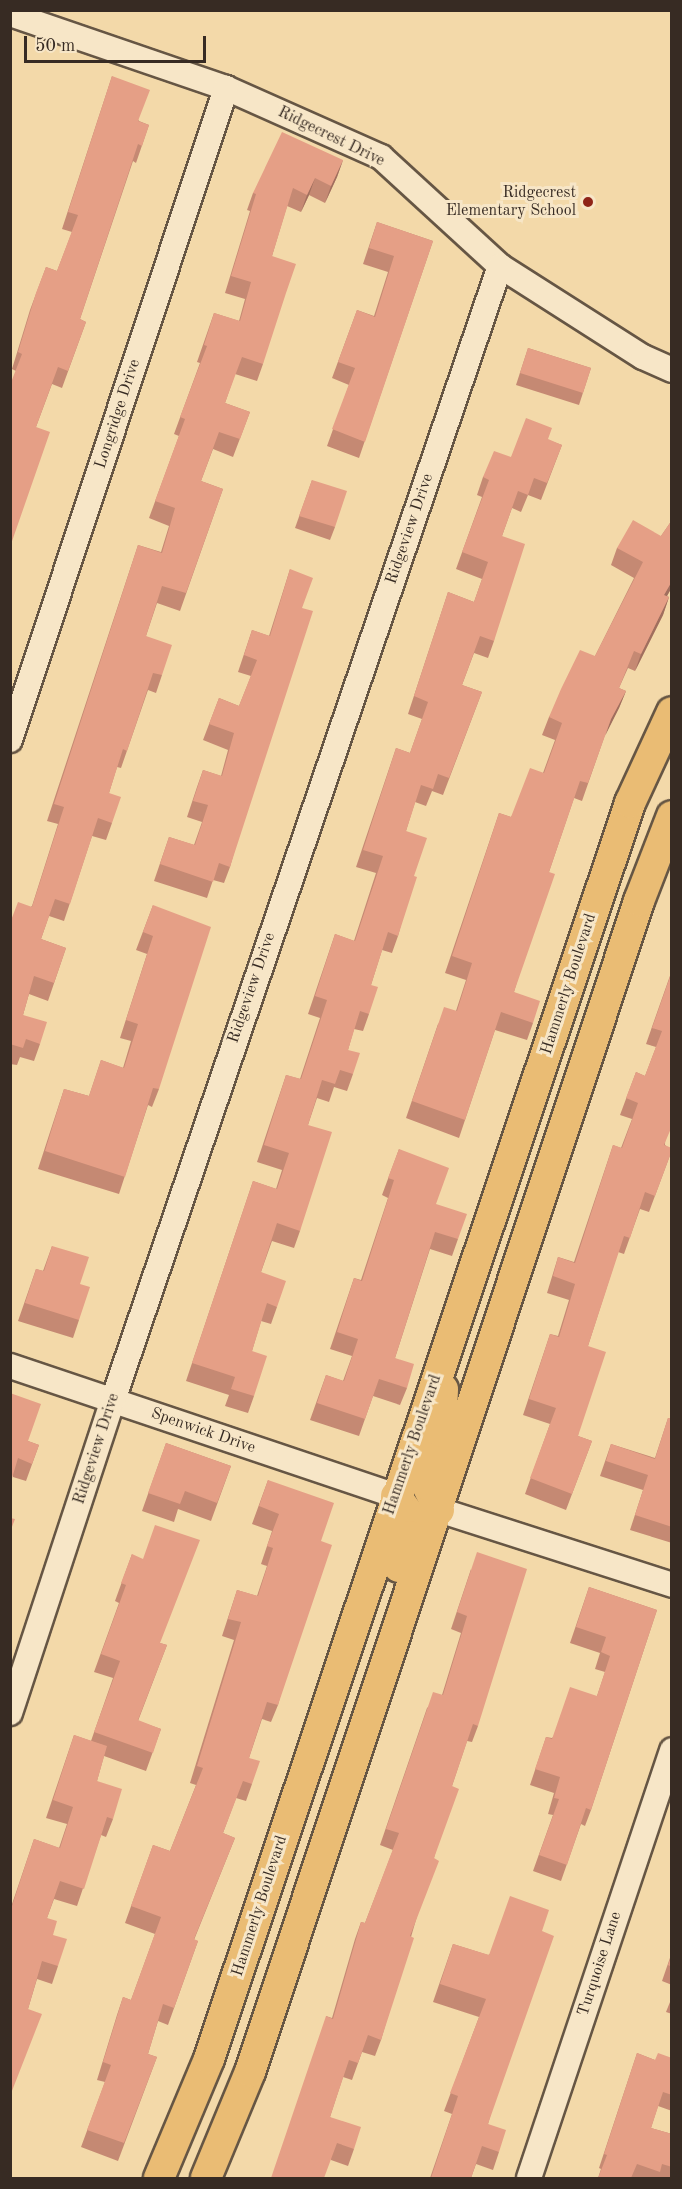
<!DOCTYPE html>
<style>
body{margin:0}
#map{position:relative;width:682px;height:2189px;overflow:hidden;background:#f3d9a9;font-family:"Old Standard TT",serif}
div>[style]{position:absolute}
.roads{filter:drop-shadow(2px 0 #665644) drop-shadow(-2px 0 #665644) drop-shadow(0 2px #665644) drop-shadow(0 -2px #665644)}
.minor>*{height:24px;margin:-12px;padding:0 12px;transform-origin:12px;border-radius:12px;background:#f7e6c7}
.major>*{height:30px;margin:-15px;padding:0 15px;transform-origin:15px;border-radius:15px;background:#eabc74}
.wall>*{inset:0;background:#c58973}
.shaded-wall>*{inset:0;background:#a06f5e}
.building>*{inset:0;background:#e59f86}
.dots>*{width:16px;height:16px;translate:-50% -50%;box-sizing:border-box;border:3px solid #f7e6c7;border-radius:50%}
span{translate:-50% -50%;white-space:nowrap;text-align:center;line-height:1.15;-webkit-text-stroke:6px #f7e6c7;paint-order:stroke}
.street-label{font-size:16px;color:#372b23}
.poi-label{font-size:16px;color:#372b23}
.right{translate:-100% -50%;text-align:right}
.frame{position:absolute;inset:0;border:12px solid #372b23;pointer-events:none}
.scale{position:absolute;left:24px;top:36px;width:182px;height:27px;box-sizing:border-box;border:3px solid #372b23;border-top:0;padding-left:8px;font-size:18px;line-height:21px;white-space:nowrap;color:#372b23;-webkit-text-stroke:4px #f7e6c7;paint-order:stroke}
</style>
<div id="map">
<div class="roads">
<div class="minor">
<div style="left:10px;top:14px;width:228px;rotate:18.9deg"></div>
<div style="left:226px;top:88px;width:170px;rotate:24deg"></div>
<div style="left:381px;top:157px;width:161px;rotate:42.5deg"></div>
<div style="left:500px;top:266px;width:169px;rotate:32.5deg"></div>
<div style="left:643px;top:357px;width:32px;rotate:24deg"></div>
<div style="left:10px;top:740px;width:687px;rotate:-71.67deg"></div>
<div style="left:10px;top:1366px;width:407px;rotate:18.6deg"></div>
<div style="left:439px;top:1510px;width:245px;rotate:17.8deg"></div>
<div style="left:10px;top:1713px;width:330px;rotate:-71.8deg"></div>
<div style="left:113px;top:1400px;width:1198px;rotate:-71.16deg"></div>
<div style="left:529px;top:2178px;width:451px;rotate:-71.5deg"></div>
</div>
<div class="major">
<div style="left:396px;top:1496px;width:24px;rotate:54deg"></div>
<div style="left:410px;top:1515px;width:21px;rotate:90deg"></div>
<div style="left:410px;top:1536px;width:33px;rotate:110deg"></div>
<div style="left:439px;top:1510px;width:28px;rotate:-116deg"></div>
<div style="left:427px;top:1485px;width:55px;rotate:-75.2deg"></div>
<div style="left:441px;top:1432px;width:43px;rotate:-87.3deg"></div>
<div style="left:159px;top:2178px;width:129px;rotate:-67.2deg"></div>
<div style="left:209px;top:2059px;width:1325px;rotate:-71.47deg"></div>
<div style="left:630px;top:803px;width:100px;rotate:-65.2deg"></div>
<div style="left:206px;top:2178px;width:115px;rotate:-67.5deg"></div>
<div style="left:250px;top:2072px;width:1234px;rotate:-71.62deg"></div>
<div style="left:639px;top:901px;width:91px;rotate:-68.8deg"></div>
</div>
</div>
<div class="wall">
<div style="clip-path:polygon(112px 76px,139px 121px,149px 125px,136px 163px,133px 161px,80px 319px,86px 322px,62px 388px,52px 384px,36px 427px,16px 371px,12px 369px,30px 310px,46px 267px,57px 271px,72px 232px,62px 229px)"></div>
<div style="clip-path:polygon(343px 160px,337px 177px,325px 203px,309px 195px,301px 212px,287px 206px,272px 256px,263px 364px,257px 381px,235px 374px,225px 403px,250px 412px,233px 457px,213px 449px,201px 481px,223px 489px,180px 611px,157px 603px,146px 636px,162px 675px,156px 693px,148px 690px,121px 768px,117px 767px,109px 793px,112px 823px,106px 840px,92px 836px,64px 921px,49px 916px,41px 939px,66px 948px,48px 1001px,29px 994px,23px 1015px,40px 1044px,34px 1061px,20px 1057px,17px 1065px,10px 1064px,10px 922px,32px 906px,58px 824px,47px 821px,138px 545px,161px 552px,169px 526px,149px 518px,179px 436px,174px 434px,200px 363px,197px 362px,214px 313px,239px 321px,245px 299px,225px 293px,250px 211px,247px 210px,253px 193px)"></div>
<div style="clip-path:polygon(377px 222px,433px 241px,359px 458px,327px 446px,349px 385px,332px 378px,357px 310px,374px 316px,388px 272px,363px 264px)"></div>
<div style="clip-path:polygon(528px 348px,591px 368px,579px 405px,516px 385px)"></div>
<div style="clip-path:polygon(548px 440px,562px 445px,541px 500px,528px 495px,521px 512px,512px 508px,502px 536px,494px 641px,488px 658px,474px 653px,462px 685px,482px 692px,443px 795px,432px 791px,426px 806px,415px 802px,406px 831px,414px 876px,398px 936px,392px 953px,382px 950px,371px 985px,369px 1014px,363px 1031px,354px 1029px,348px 1050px,353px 1074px,347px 1091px,334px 1087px,329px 1102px,317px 1098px,308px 1125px,300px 1231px,294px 1248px,272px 1241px,261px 1272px,277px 1307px,271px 1324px,261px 1321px,252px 1351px,254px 1396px,248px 1413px,225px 1406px,229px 1395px,186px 1381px,253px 1181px,276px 1189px,282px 1170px,257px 1162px,286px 1075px,300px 1079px,320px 1018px,308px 1014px,335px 934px,354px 941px,376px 873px,356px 867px,396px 748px,410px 753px,422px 719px,408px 714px,448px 592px,474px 602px,482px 579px,456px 569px,482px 497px,477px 495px,483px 477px,511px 457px)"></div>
<div style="clip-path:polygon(312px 480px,335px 527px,330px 540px,295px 528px)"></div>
<div style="clip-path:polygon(672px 520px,672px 587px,667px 596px,669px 597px,663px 615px,635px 671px,628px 668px,619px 688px,626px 691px,619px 708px,605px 735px,582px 801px,574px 798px,549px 872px,514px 992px,533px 1023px,527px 1040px,495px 1030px,459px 1138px,406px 1118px,438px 1024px,456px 1011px,466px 980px,445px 973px,499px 813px,511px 817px,543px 773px,555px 740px,542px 735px,549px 717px,595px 656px,634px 578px,611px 565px,617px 548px,661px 536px)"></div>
<div style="clip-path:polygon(290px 569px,302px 608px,230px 867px,224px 883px,213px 880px,207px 898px,154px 881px,169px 837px,194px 845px,202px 822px,187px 817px,197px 787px,203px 770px,221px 776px,228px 750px,203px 740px,219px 698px,239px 706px,251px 676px,238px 672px,252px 630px,269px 636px)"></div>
<div style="clip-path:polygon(153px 905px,159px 1089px,152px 1107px,148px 1105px,119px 1194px,38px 1169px,64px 1089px,89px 1096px,101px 1060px,123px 1068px,131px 1041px,120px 1038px,147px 954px,136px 950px)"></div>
<div style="clip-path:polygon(672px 970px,665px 1145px,672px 1150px,649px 1212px,640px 1209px,624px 1254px,618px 1252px,588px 1346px,578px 1436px,592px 1441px,566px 1510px,525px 1494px,550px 1424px,523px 1415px,550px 1334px,558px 1336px,569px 1300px,547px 1293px,558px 1257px,574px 1262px,613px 1145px,621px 1148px,632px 1119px,620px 1115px,636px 1072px,645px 1076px,656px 1047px,646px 1044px)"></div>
<div style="clip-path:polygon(399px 1149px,458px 1239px,452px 1256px,430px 1249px,395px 1358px,407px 1388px,400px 1405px,373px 1396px,359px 1436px,310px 1420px,326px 1375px,343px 1381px,352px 1356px,330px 1349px,354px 1278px,361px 1280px,388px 1198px,382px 1195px)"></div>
<div style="clip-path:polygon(52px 1246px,80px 1284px,79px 1320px,73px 1338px,18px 1321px,36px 1269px,43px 1271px)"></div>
<div style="clip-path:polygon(10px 1393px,28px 1441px,39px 1445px,26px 1481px,13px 1477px)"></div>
<div style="clip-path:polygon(668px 1418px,672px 1419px,672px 1543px,630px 1530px,643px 1490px,600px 1476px,611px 1444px,655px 1458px)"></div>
<div style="clip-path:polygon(166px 1443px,231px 1466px,211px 1521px,178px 1509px,174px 1522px,142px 1511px)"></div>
<div style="clip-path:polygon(268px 1480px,321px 1541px,278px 1705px,271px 1722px,262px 1719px,249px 1758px,252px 1784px,246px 1801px,236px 1798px,223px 1833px,235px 1838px,194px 1940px,198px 1941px,168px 2025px,158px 2021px,148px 2054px,157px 2057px,118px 2161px,81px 2147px,105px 2082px,97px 2080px,117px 2015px,123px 1997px,131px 2000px,155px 1934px,125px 1923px,153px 1845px,170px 1851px,196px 1785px,190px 1783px,234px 1640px,222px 1636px,237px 1590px,257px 1596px,267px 1566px,261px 1564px,272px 1531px,252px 1524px)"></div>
<div style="clip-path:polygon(132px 1554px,160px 1643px,167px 1645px,138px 1721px,161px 1729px,146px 1771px,104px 1756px,97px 1781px,113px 1819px,106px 1837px,101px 1835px,77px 1906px,54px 1899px,47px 1918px,53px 1935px,58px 1966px,52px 1984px,37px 1979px,28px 2009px,10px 2097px,10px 1910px,34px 1839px,59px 1848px,67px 1824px,46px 1818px,74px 1735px,91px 1741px,113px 1678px,94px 1672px,119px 1603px,115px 1601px)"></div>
<div style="clip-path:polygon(471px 1569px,478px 1726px,472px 1742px,467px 1741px,452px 1786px,434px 1858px,381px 2040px,375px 2056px,362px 2052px,352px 2080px,343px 2077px,330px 2117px,354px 2149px,348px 2166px,331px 2160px,326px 2016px,332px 2018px,355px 1939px,361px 1922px,365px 1923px,393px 1850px,380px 1845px,427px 1708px,442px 1695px,461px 1633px,451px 1629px)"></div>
<div style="clip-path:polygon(589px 1587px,657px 1610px,591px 1810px,585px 1826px,581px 1824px,561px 1881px,533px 1871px,553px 1815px,548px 1814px,554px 1793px,530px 1785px,546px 1737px,552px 1738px,597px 1696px,605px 1672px,595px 1669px,600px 1653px,570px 1643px)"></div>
<div style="clip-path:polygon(542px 1931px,488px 2124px,499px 2152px,493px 2170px,476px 2164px,471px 2178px,430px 2178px,452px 2114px,444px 2111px,479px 2017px,433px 2002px,453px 1944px,488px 1955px)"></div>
<div style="clip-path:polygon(672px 1952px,672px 1985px,662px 1981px)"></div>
<div style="clip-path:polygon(672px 1997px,672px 2014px,666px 2012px)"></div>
<div style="clip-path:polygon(637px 2053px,655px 2060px,672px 2058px,672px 2111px,658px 2106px,651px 2128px,672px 2134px,672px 2178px,598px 2178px,601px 2169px,599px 2168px)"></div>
</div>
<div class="shaded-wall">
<div style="clip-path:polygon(343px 160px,337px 177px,325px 203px,331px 186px)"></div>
<div style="clip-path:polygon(315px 178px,309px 195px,301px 212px,307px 195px)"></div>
<div style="clip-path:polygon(672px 581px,672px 587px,658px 612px,664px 595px)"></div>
<div style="clip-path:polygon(669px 597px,663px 615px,635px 671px,641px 654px)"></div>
<div style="clip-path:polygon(626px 691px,619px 708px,605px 736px,611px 719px)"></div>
</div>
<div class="building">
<div style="clip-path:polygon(112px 76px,150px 90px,138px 121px,149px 125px,142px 146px,138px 144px,80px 319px,86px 322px,68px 371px,58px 367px,36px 427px,50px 432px,10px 547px,10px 385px,22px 354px,18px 352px,36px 293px,46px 267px,57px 271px,78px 215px,68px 212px)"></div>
<div style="clip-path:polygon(282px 132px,343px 160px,331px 186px,315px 178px,307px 195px,293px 188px,272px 256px,296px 264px,286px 293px,263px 364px,242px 357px,225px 403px,250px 412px,240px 439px,219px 432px,201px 481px,223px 489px,186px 593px,162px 586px,146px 636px,172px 645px,162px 675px,153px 673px,127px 751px,123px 749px,109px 793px,121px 797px,112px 823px,98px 818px,70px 904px,55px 899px,41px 939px,66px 948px,54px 983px,34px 976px,23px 1015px,47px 1022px,40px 1044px,26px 1039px,23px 1048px,10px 1044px,10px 923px,18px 902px,32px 907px,64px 807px,54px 804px,138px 545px,162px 553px,175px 508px,155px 501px,185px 419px,180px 417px,207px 346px,204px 345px,214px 313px,240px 321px,251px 282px,231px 276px,256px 194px,253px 193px)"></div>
<div style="clip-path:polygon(377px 222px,433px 241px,365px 442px,332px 429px,355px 368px,338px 362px,357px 310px,375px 317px,394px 256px,369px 248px)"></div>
<div style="clip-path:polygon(528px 348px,591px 368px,583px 393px,520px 373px)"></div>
<div style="clip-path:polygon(526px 418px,552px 428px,548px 439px,562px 445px,547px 483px,534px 478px,528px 495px,518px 491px,502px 536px,525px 544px,494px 641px,480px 636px,462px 685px,482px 692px,449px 778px,438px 774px,433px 789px,421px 785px,406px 831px,427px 838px,414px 876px,417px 877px,398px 936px,388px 932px,371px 985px,378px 987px,369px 1014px,360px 1011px,348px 1050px,360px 1053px,353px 1074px,340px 1070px,335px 1084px,322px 1080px,308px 1125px,332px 1132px,300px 1231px,277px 1223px,261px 1272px,286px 1281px,277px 1307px,267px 1303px,252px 1351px,267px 1356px,254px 1396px,231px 1389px,235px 1377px,192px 1363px,253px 1181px,277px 1189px,289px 1153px,264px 1145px,286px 1075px,301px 1079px,327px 1000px,315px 996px,335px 934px,355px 941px,383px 856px,363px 850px,396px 748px,410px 753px,428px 702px,414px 696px,448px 592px,474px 602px,488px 562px,462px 552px,489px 480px,483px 477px,494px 451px,511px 457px)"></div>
<div style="clip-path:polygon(312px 480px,347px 491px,335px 527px,299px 516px)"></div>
<div style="clip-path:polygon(633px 520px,661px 536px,672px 520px,672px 581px,664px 595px,669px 597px,641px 654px,634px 651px,619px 688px,626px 691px,611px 719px,588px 783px,580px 781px,549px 872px,555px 874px,514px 992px,540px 1001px,533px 1023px,501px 1012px,465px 1120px,412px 1101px,444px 1007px,457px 1011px,472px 963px,452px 956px,499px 813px,511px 817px,530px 768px,544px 773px,562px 723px,549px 717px,561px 689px,580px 650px,595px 656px,643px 562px,617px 548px)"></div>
<div style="clip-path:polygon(290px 569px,313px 578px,302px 608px,313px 611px,230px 867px,219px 863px,213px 882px,160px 864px,169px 837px,195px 845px,208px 805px,193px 801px,203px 770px,222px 776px,234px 733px,209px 724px,219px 698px,239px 706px,257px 660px,244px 655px,252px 630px,270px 636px)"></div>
<div style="clip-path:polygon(153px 905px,211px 927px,159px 1089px,153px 1088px,125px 1177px,45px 1151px,64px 1089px,89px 1096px,101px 1060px,124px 1068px,138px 1024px,126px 1020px,153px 936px,143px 932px)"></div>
<div style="clip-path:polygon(672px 971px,672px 1126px,664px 1145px,672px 1148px,672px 1150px,655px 1196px,645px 1192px,630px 1238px,624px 1236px,588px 1346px,606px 1352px,578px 1436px,592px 1441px,572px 1494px,530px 1478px,556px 1408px,529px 1399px,550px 1334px,559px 1337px,575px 1284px,553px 1276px,558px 1257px,575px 1263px,613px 1145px,622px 1148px,638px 1103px,626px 1098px,636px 1072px,645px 1076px,662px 1031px,652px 1028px)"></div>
<div style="clip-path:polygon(399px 1149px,449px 1168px,436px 1204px,467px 1214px,458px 1239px,435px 1232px,395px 1358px,414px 1364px,407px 1388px,379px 1379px,365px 1419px,317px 1403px,326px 1375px,344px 1381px,358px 1339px,337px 1332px,354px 1278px,362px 1281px,394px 1180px,388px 1178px)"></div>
<div style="clip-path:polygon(52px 1246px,89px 1257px,80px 1284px,90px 1287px,79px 1320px,25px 1303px,36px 1269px,44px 1271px)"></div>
<div style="clip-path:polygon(10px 1393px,41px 1404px,28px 1441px,39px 1445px,32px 1464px,18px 1458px,10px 1485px)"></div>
<div style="clip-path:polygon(668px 1418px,672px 1419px,672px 1527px,635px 1515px,648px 1475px,606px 1461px,611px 1444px,655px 1459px)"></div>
<div style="clip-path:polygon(166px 1443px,231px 1466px,217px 1503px,185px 1491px,180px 1504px,148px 1493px)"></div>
<div style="clip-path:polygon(268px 1480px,334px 1503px,321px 1541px,332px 1545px,278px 1705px,267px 1702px,249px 1758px,260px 1761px,252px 1784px,243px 1781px,223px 1833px,235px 1838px,194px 1939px,198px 1941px,174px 2008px,163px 2004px,148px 2054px,157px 2057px,124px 2143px,87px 2130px,111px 2065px,103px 2062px,123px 1997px,131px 2000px,161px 1917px,131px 1906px,153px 1845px,170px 1851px,203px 1768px,197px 1766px,241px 1622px,228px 1619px,237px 1590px,258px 1596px,273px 1548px,267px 1546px,279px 1514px,259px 1506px)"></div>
<div style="clip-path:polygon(10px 1518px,15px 1519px,10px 1532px)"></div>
<div style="clip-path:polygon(155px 1525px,200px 1540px,160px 1643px,167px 1645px,138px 1720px,161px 1729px,153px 1753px,94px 1732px,120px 1661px,101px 1654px,126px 1585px,121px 1583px,132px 1554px,143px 1559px)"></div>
<div style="clip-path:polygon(477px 1552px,527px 1569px,478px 1726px,473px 1724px,452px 1786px,459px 1789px,434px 1858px,439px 1861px,410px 1936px,414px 1938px,381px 2040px,368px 2035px,358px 2063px,349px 2060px,330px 2117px,361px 2127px,354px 2149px,337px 2143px,324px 2178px,271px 2178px,326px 2016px,333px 2019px,361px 1922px,365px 1923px,399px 1833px,386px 1829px,433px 1692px,443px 1695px,467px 1616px,457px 1612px)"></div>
<div style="clip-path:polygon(589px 1587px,657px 1610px,591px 1810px,586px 1808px,567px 1865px,539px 1855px,559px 1799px,554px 1798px,560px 1777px,535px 1769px,546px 1737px,552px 1739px,570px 1687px,597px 1696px,610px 1656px,601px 1652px,606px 1637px,576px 1627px)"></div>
<div style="clip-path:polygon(74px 1735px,107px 1746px,97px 1781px,122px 1789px,113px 1819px,107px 1817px,84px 1889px,60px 1881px,47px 1918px,57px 1921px,53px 1935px,67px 1939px,58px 1966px,42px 1961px,28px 2009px,42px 2014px,10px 2096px,10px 1912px,34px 1839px,60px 1848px,73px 1807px,53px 1800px)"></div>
<div style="clip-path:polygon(510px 1896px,549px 1910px,542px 1931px,554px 1936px,488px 2124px,506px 2130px,499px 2152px,482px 2146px,471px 2178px,431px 2178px,458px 2096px,450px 2093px,486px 1999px,440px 1984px,453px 1944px,489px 1955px)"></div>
<div style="clip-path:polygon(672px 1954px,672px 1967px,668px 1965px)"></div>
<div style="clip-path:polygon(637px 2053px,655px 2060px,658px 2053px,672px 2058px,672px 2095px,663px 2092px,651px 2128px,672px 2134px,672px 2167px,662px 2164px,660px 2172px,637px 2164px,631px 2178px,598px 2178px,607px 2155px,604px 2154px)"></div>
</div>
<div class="dots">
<div style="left:588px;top:202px;background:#8f2418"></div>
</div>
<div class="street-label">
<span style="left:331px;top:137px;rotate:26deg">Ridgecrest Drive</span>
<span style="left:118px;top:414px;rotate:-72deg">Longridge Drive</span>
<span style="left:410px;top:529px;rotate:-71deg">Ridgeview Drive</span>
<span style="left:569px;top:984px;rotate:-72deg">Hammerly Boulevard</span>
<span style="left:252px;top:988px;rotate:-71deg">Ridgeview Drive</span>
<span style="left:203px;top:1431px;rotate:19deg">Spenwick Drive</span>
<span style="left:413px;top:1445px;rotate:-71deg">Hammerly Boulevard</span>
<span style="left:97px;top:1449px;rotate:-72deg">Ridgeview Drive</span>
<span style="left:260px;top:1906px;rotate:-72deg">Hammerly Boulevard</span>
<span style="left:600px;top:1964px;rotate:-72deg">Turquoise Lane</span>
</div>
<div class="poi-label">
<span class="right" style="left:576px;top:202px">Ridgecrest<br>Elementary School</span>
</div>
<div class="frame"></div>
<div class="scale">50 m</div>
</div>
